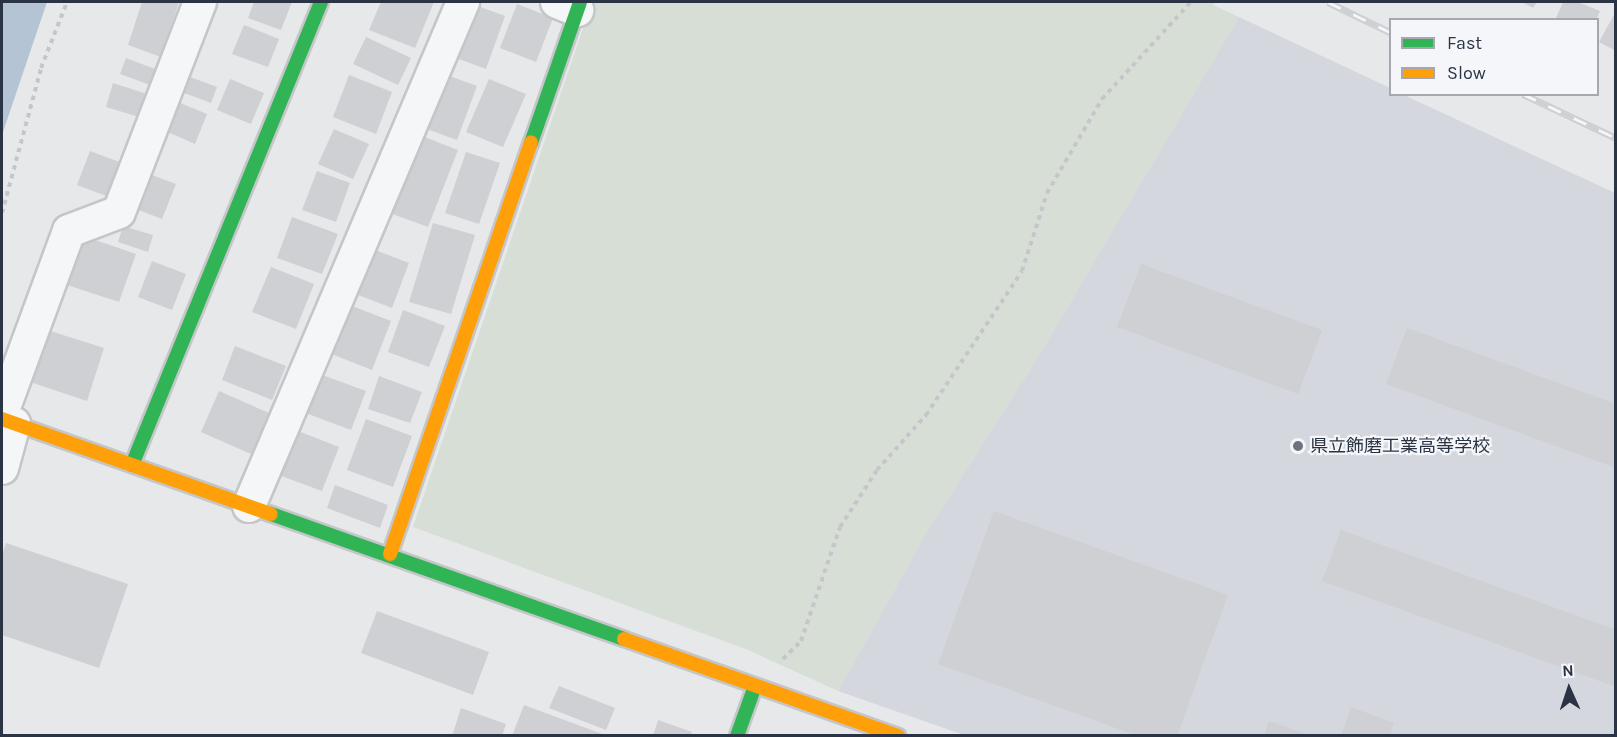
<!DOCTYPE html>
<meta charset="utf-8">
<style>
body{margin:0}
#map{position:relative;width:1617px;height:737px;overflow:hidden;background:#e6e8ea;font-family:Karla,"Noto Sans JP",sans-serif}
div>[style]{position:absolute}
.built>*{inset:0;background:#d4d7dd}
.green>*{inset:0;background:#d6ded6}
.water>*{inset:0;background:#b4c4d5}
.building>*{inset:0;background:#ced0d3}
.path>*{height:4px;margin-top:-2px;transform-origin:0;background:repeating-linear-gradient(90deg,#c5c6ca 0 4.5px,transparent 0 9px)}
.roads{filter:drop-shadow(2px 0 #c4c6c8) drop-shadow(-2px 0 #c4c6c8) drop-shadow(0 2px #c4c6c8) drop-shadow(0 -2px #c4c6c8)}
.street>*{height:32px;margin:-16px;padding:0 16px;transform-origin:16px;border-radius:16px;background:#f5f6f7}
.fast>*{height:14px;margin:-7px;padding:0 7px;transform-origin:7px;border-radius:7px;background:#30b455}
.slow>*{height:14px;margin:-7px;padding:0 7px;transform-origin:7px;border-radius:7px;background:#ff9f0a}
.rail>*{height:7px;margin-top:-3.5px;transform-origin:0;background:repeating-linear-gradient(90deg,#f4f6f9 0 14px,#cecfd2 0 28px);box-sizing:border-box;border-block:2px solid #cecfd2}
.dots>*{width:16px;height:16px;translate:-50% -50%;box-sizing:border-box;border:3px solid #f4f6f9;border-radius:50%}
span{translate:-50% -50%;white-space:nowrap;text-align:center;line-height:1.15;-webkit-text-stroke:4.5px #f4f6f9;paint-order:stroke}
.poi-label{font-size:18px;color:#2b3445}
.left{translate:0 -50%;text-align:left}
.frame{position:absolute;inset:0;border:3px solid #2b3445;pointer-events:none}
.legend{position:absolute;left:1389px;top:18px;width:210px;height:78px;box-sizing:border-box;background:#f4f6f9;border:2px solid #a4a8b1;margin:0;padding:8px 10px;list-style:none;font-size:18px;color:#2b3445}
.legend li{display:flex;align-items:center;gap:12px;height:30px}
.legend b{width:30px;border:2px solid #a4a8b1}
.north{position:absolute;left:1539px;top:659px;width:60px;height:60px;-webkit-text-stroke:4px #f4f6f9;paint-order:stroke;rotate:357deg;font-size:16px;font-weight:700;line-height:24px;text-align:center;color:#2b3445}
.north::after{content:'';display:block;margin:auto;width:21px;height:27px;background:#2b3445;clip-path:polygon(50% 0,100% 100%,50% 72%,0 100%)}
</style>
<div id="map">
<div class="built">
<div style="clip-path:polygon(1239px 17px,1390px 88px,1390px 94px,1404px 95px,1615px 193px,1615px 735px,964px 735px,838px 691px,926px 533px,1036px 360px)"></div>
</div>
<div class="green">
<div style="clip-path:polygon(592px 2px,1215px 2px,1213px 5px,1239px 17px,1036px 360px,926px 533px,838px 691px,748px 650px,413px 527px)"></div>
</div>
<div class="water">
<div style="clip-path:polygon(2px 2px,47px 2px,2px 135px)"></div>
</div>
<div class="building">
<div style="clip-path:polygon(142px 2px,179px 2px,161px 57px,128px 45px)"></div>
<div style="clip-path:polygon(254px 2px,292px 2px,281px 30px,248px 18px)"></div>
<div style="clip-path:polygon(381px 2px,434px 2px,415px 48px,369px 30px)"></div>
<div style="clip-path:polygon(1522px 2px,1537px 2px,1533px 8px)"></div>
<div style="clip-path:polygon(1563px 2px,1578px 2px,1600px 11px,1596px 20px,1555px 20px)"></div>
<div style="clip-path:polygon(517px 4px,553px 18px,536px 62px,500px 48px)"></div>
<div style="clip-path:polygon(475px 5px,505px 16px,486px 69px,456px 58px)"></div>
<div style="clip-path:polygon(1616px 11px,1616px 51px,1599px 42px)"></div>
<div style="clip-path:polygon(244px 25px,279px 39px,268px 67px,232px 54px)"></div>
<div style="clip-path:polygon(366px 37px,411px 58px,398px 85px,353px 64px)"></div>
<div style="clip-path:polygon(126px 58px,155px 69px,150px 85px,120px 74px)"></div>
<div style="clip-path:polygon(182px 74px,217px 87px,211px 103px,176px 90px)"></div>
<div style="clip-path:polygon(444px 74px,477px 86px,457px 140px,424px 128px)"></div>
<div style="clip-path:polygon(349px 75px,392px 92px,376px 134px,333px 117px)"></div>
<div style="clip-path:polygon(230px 79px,264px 93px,251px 124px,217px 110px)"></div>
<div style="clip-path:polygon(489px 79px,526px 94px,503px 147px,466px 132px)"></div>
<div style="clip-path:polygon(113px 83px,147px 94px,139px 117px,106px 107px)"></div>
<div style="clip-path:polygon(173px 100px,207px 114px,195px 144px,161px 129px)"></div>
<div style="clip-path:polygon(334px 129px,369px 144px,353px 179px,318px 164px)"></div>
<div style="clip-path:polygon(417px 134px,458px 150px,428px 227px,387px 212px)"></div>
<div style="clip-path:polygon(90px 151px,122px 163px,109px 197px,77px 185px)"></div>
<div style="clip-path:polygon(466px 152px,500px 163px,479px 224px,445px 213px)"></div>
<div style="clip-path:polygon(317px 171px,350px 183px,336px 222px,302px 210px)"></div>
<div style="clip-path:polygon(144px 172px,176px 184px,162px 219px,131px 207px)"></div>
<div style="clip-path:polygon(292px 217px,338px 234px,322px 274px,277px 258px)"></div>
<div style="clip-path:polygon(433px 223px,475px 235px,451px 314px,409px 302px)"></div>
<div style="clip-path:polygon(123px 226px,153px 235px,148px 252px,118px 242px)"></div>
<div style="clip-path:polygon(78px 234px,136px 254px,119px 302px,61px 283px)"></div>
<div style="clip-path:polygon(370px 248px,409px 263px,392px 308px,353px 293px)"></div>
<div style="clip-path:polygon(152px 261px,186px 274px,172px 310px,138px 297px)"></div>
<div style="clip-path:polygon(1141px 264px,1322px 330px,1298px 394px,1117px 327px)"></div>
<div style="clip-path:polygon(271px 267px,314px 284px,296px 329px,252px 312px)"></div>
<div style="clip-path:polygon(347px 304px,391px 321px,372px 370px,329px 353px)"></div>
<div style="clip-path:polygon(403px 310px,445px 326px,429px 367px,388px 352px)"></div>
<div style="clip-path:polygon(1407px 328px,1616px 404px,1616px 468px,1386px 384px)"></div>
<div style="clip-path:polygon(44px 329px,104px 348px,87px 401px,27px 381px)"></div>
<div style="clip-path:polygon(235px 346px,286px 366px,272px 400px,222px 380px)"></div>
<div style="clip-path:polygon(317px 373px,366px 391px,351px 430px,303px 412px)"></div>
<div style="clip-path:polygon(379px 376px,422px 392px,410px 423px,368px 409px)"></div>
<div style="clip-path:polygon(219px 391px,269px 413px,251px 454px,201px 432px)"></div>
<div style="clip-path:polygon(366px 419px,412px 436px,393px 487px,347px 470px)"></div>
<div style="clip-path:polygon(293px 429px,339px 447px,322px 491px,276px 474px)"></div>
<div style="clip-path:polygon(335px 485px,388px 505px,380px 528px,327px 508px)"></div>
<div style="clip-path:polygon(994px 511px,1228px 595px,1177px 736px,1138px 736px,938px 664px)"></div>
<div style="clip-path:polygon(1341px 530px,1616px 630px,1616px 687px,1322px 581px)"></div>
<div style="clip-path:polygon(6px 543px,128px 584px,99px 668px,2px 635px,2px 555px)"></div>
<div style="clip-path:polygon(377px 611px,489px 652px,473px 695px,361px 653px)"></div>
<div style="clip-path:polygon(559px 686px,615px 708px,606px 730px,549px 708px)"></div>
<div style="clip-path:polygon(524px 705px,605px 735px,605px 736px,512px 736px)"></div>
<div style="clip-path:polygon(1351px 707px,1394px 723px,1390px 736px,1341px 736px)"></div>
<div style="clip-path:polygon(461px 708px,506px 724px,502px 736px,452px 736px)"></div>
<div style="clip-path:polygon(658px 720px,692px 732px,690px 736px,653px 736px)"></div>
<div style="clip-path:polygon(1269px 721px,1309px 735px,1309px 736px,1264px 736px)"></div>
</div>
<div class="path">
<div style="left:2px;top:213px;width:150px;rotate:-74.9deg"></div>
<div style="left:41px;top:68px;width:71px;rotate:-68.5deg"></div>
<div style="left:783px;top:659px;width:25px;rotate:-45deg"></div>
<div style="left:801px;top:641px;width:120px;rotate:-71.1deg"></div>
<div style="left:840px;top:527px;width:68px;rotate:-57deg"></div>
<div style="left:877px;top:470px;width:74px;rotate:-48.3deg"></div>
<div style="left:926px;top:415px;width:173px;rotate:-56.3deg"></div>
<div style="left:1022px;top:271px;width:82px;rotate:-72.2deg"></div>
<div style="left:1047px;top:193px;width:109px;rotate:-59.7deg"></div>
<div style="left:1102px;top:99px;width:132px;rotate:-47.5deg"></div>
</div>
<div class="roads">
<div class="street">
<div style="left:557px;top:2px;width:22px;rotate:22deg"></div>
<div style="left:2px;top:413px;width:194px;rotate:-69.8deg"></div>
<div style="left:69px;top:231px;width:53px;rotate:-20.8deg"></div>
<div style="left:119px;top:212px;width:225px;rotate:-68.9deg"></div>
<div style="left:2px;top:468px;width:46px;rotate:-74.7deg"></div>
<div style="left:249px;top:506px;width:548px;rotate:-66.99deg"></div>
</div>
<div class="fast">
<div style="left:531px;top:143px;width:149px;rotate:-70.8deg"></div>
<div style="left:132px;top:465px;width:500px;rotate:-67.79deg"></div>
<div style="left:271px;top:514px;width:374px;rotate:19.5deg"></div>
<div style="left:737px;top:736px;width:53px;rotate:-70.2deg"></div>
</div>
<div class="slow">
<div style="left:2px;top:419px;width:285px;rotate:19.5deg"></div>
<div style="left:390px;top:554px;width:435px;rotate:-71.1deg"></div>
<div style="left:624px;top:639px;width:291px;rotate:19.5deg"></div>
</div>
</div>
<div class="rail">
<div style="left:1328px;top:2px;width:69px;rotate:25.8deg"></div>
<div style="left:1523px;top:94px;width:103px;rotate:25.3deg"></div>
</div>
<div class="dots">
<div style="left:1298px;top:446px;background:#6c737f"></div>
</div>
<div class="poi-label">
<span class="left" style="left:1310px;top:446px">県立飾磨工業高等学校</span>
</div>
<div class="frame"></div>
<ul class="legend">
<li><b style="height:8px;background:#30b455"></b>Fast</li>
<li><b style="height:8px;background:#ff9f0a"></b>Slow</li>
</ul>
<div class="north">N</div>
</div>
